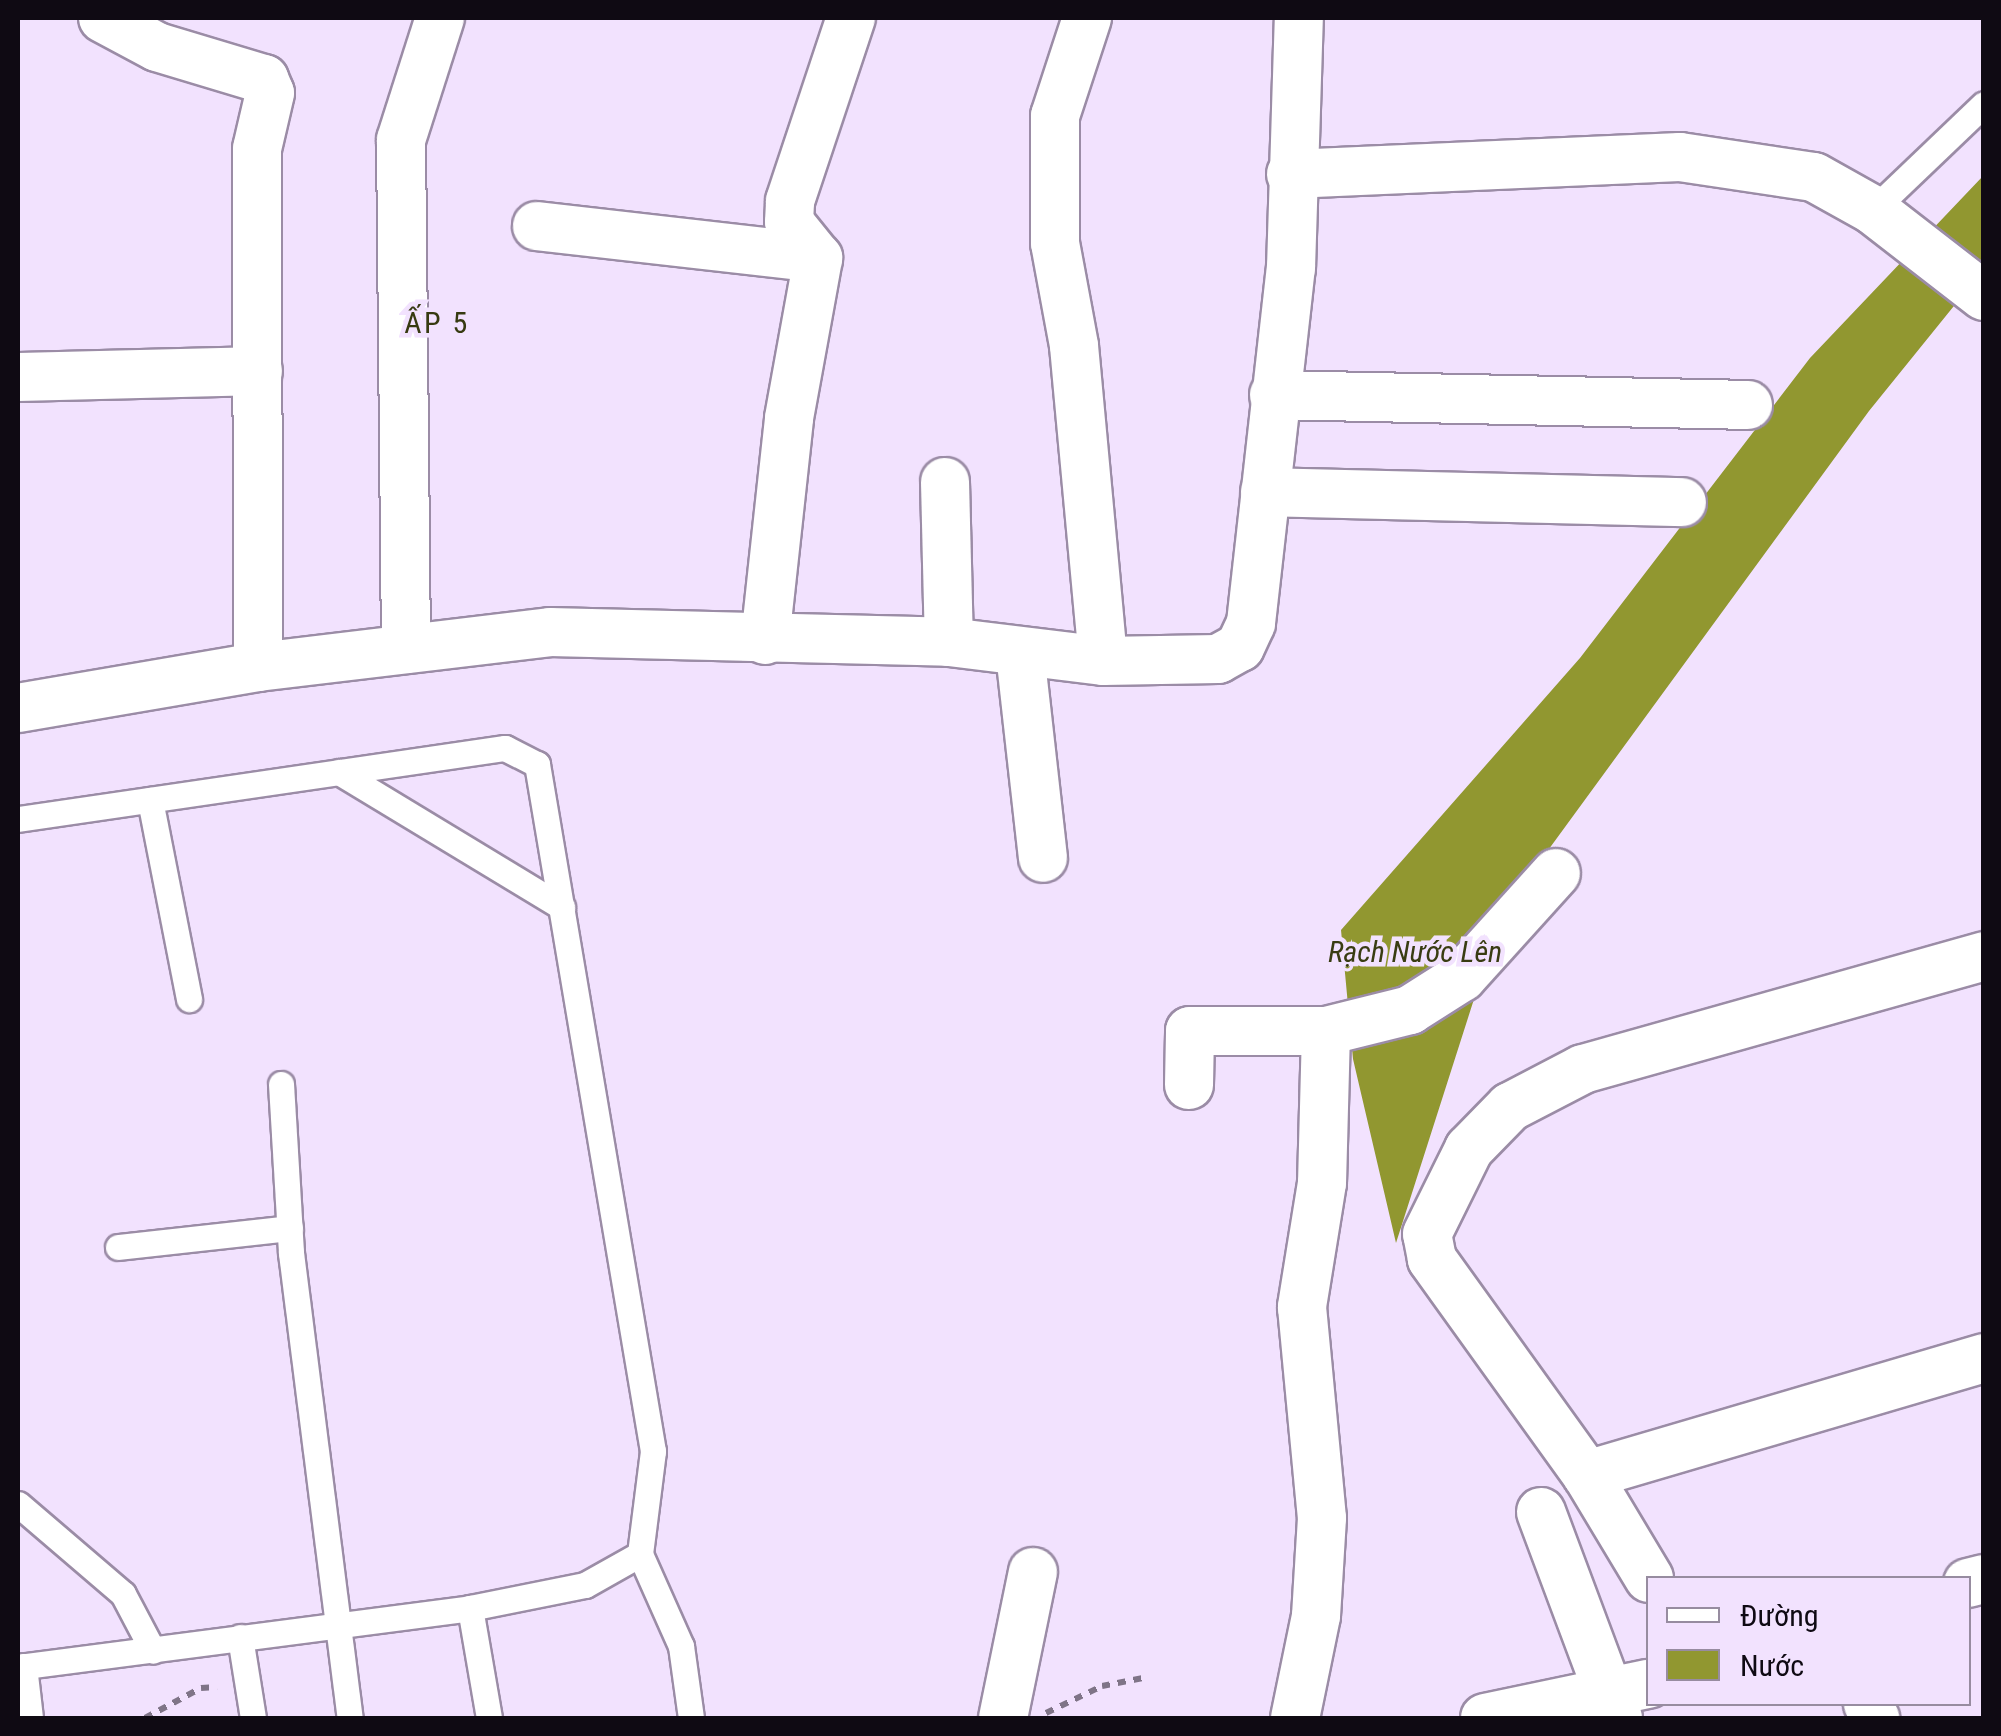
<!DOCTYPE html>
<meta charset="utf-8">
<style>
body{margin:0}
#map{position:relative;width:2001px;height:1736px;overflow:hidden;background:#f2e2fe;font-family:"Roboto Condensed",sans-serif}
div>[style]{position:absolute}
.water>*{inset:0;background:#919730}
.path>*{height:6px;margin-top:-3px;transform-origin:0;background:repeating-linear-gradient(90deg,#7f7487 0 8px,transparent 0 16px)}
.roads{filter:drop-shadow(2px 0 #9b8ca6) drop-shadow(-2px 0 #9b8ca6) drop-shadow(0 2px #9b8ca6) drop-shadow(0 -2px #9b8ca6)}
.service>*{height:25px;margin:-12.5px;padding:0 12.5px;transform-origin:12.5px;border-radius:12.5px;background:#fff}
.minor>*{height:48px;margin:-24px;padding:0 24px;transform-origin:24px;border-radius:24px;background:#fff}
span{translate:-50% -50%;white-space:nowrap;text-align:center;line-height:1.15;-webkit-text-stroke:9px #f2e2fe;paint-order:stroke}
.neighbourhood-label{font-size:30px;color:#373a11;letter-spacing:2.5px}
.water-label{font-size:30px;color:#393c12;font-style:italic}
.frame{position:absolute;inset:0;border:20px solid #0f0a13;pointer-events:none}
.legend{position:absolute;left:1646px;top:1576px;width:325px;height:130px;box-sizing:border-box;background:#f2e2fe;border:2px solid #978ca0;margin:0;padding:12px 18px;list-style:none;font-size:30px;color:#0f0a13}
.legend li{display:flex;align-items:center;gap:20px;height:50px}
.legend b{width:50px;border:2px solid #978ca0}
</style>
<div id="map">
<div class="water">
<div style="clip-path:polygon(1983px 176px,1983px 270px,1869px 411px,1538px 864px,1483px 971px,1396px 1243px,1353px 1059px,1341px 930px,1580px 658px,1810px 358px)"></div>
</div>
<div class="path">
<div style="left:1046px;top:1713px;width:62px;rotate:-25.7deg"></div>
<div style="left:1102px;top:1686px;width:47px;rotate:-11.1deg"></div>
<div style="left:145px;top:1718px;width:64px;rotate:-28.2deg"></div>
<div style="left:201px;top:1688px;width:16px;rotate:-4deg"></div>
</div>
<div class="roads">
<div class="service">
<div style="left:1873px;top:210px;width:153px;rotate:-43.7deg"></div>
<div style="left:339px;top:772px;width:261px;rotate:31.2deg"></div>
<div style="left:150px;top:800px;width:203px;rotate:78.9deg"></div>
<div style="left:18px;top:819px;width:492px;rotate:-8.3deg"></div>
<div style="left:505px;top:748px;width:36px;rotate:27deg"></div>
<div style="left:537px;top:764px;width:697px;rotate:80.42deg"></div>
<div style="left:653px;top:1451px;width:104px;rotate:97.2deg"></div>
<div style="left:640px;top:1554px;width:101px;rotate:66deg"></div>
<div style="left:681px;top:1646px;width:73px;rotate:82.1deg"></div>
<div style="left:281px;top:1084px;width:169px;rotate:86.6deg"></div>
<div style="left:291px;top:1253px;width:469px;rotate:82.8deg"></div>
<div style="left:118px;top:1247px;width:173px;rotate:-6.3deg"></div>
<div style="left:18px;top:1504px;width:138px;rotate:40.6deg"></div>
<div style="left:123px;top:1594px;width:64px;rotate:62.2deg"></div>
<div style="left:470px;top:1608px;width:112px;rotate:80.2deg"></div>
<div style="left:240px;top:1637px;width:82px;rotate:80.9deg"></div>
<div style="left:24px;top:1666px;width:52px;rotate:83.4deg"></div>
<div style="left:18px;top:1667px;width:456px;rotate:-7.4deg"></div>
<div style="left:470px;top:1608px;width:117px;rotate:-11.3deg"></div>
<div style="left:585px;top:1585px;width:63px;rotate:-29.4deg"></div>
</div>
<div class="minor">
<div style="left:103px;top:18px;width:61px;rotate:28.2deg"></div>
<div style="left:157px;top:47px;width:112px;rotate:16.7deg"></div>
<div style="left:264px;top:79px;width:15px;rotate:67deg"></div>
<div style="left:270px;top:93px;width:57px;rotate:103.1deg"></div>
<div style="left:257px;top:149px;width:518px;rotate:89.89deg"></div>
<div style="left:1087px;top:18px;width:103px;rotate:108.1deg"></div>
<div style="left:1055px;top:116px;width:127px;rotate:90deg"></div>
<div style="left:1055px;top:243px;width:105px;rotate:79.5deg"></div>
<div style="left:1074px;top:346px;width:316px;rotate:84.7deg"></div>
<div style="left:1291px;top:174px;width:389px;rotate:-2.5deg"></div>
<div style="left:1680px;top:157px;width:135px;rotate:8.5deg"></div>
<div style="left:1814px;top:177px;width:68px;rotate:29.2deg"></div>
<div style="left:1873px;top:210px;width:140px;rotate:37.8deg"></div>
<div style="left:537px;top:226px;width:283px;rotate:6.5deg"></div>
<div style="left:18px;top:377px;width:240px;rotate:-1.4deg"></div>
<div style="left:1274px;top:395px;width:474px;rotate:1.2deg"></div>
<div style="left:945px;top:482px;width:160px;rotate:88.6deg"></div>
<div style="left:1265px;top:492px;width:417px;rotate:1.4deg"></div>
<div style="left:765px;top:640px;width:223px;rotate:-83.8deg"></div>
<div style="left:789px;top:418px;width:163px;rotate:-79.7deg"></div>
<div style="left:818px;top:258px;width:46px;rotate:-128.9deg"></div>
<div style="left:789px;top:222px;width:21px;rotate:-87deg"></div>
<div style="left:790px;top:201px;width:193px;rotate:-71.6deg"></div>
<div style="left:406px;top:649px;width:509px;rotate:-90.56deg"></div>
<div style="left:401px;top:140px;width:128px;rotate:-72.3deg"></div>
<div style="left:1020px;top:653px;width:206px;rotate:83.6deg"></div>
<div style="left:18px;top:708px;width:243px;rotate:-9.7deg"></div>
<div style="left:258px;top:667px;width:294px;rotate:-6.8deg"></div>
<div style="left:550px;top:632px;width:399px;rotate:1.4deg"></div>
<div style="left:949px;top:642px;width:155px;rotate:7deg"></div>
<div style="left:1103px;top:661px;width:115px;rotate:-1deg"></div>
<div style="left:1218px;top:659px;width:25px;rotate:-29deg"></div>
<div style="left:1240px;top:647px;width:26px;rotate:-65deg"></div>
<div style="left:1251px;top:623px;width:357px;rotate:-83.6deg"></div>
<div style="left:1291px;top:268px;width:250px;rotate:-88.2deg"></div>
<div style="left:1326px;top:1031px;width:87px;rotate:-14deg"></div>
<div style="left:1410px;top:1010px;width:62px;rotate:-32.4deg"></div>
<div style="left:1462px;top:977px;width:140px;rotate:-47.9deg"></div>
<div style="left:1189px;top:1085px;width:54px;rotate:-88.9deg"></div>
<div style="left:1190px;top:1031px;width:136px"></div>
<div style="left:1326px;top:1031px;width:152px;rotate:91.5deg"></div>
<div style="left:1322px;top:1183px;width:126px;rotate:99.2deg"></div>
<div style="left:1302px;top:1307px;width:212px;rotate:84.6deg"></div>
<div style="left:1322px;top:1518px;width:98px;rotate:93.5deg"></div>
<div style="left:1316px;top:1616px;width:104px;rotate:101.6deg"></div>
<div style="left:1587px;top:1475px;width:414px;rotate:-16.4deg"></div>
<div style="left:1541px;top:1512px;width:220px;rotate:69.5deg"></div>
<div style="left:1649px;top:1578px;width:120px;rotate:-121deg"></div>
<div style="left:1587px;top:1475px;width:266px;rotate:-125.7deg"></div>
<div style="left:1432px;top:1259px;width:25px;rotate:-101deg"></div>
<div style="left:1427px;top:1234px;width:95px;rotate:-63.7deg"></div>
<div style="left:1469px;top:1149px;width:59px;rotate:-45.7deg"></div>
<div style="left:1510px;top:1107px;width:82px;rotate:-27.5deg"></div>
<div style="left:1583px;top:1069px;width:417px;rotate:-15.7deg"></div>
<div style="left:1968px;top:1583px;width:16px;rotate:-14deg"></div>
<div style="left:1868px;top:1704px;width:16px;rotate:63deg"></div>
<div style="left:1003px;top:1718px;width:149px;rotate:-78.4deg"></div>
<div style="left:1485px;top:1718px;width:167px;rotate:-11.8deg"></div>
</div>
</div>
<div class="neighbourhood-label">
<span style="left:437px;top:323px">ẤP 5</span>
</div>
<div class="water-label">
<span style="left:1415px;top:952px">Rạch Nước Lên</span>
</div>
<div class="frame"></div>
<ul class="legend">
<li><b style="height:12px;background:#fff"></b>Đường</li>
<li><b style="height:28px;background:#919730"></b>Nước</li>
</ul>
</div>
